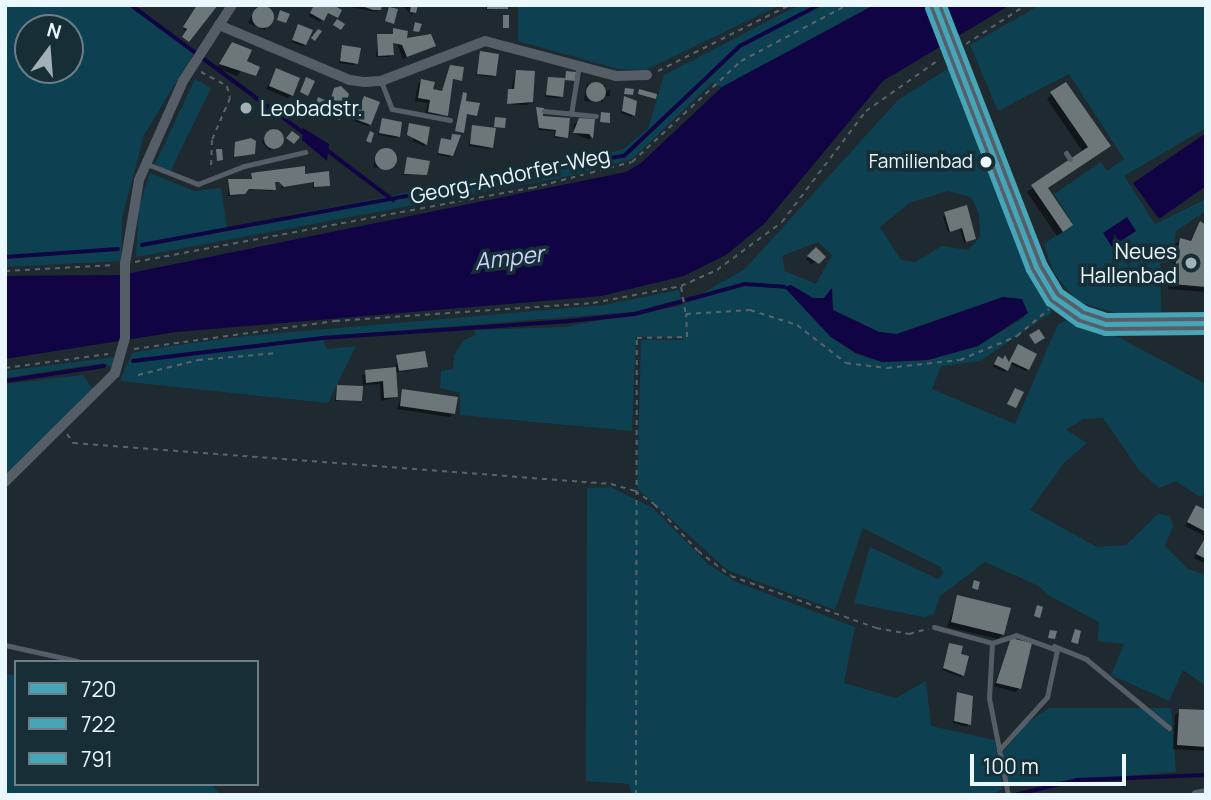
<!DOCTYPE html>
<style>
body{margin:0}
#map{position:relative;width:1211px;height:800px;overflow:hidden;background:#1e2a2f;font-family:Manrope,sans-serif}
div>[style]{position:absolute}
.green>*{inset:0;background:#0d4151}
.water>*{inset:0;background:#100444}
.shadow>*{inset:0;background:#0007}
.stream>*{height:3.5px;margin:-1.75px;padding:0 1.75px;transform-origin:1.75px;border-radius:1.75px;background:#100444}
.building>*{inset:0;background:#6c7779}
.round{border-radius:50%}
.path>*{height:2px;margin-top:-1px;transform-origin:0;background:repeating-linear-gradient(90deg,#5a636a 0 5px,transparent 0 10px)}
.lane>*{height:5px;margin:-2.5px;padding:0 2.5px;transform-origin:2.5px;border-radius:2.5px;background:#555d66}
.street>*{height:10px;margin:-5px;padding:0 5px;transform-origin:5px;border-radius:5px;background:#555d66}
.secondary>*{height:16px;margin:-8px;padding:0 8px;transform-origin:8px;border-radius:8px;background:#545f6a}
.bus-1>*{height:5px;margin:-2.5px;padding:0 2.5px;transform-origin:2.5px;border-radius:2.5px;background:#46a6b8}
.bus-2>*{height:5px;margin:-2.5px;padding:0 2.5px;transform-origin:2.5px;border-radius:2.5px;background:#46a6b8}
.bus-3>*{height:5px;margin:-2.5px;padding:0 2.5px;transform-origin:2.5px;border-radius:2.5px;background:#46a6b8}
.dots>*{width:19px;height:19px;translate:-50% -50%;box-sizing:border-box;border:4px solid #172e36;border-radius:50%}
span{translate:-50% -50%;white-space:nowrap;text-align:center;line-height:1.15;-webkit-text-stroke:7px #172e36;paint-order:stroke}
.bus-label{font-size:19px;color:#eaf8fd}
.right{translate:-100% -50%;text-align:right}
.poi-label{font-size:21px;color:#eaf8fd}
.left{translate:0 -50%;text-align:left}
.street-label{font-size:21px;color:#eaf8fd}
.water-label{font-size:23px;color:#ccd3fd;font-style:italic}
.frame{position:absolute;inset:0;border:7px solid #eaf8fd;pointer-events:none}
.legend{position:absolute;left:14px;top:660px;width:245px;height:126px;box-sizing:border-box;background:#172e36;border:2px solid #6b7f86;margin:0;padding:9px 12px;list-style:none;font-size:21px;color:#eaf8fd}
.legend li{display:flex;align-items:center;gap:14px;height:35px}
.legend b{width:35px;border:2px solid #6b7f86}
.north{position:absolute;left:14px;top:14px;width:70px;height:70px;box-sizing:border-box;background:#172e36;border:2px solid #6b7f86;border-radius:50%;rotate:16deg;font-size:19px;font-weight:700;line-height:28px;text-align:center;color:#eaf8fd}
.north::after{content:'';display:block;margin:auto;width:24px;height:32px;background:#a3b0b5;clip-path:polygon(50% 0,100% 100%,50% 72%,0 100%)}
.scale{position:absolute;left:970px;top:754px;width:156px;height:32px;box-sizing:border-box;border:4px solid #eaf8fd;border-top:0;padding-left:9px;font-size:21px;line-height:24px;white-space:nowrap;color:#eaf8fd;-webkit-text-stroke:5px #172e36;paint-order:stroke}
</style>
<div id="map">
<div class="green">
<div style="clip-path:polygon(evenodd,5px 5px,130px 5px,194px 53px,144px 135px,122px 218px,121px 261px,5px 267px,5px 5px,28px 28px,70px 28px,70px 70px,28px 70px,28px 28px)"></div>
<div style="clip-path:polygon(518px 5px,780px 5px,646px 70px,618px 69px,518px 41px)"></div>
<div style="clip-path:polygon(799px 5px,874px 5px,722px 87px,712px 83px,632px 159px,569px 176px,136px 257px,139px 207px,150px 173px,194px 191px,221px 188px,227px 228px,622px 150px,648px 129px,664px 75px)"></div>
<div style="clip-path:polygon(1040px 5px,1206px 5px,1206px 128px,1124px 176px,1155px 224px,1206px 199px,1206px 211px,1176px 231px,1172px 260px,1160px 264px,1161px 312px,1118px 313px,1091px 306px,1076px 300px,1054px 273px,1044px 244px,1073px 224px,1054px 194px,1101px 162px,1107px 171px,1124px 159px,1069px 74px,998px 111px,970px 45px)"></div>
<div style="clip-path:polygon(evenodd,949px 68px,1034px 282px,1052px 312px,980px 361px,941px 366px,932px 389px,1015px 424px,1058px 324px,1071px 319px,1120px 338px,1206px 384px,1206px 493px,1200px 497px,1176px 481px,1159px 488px,1139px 470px,1103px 418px,1083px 419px,1066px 430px,1087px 443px,1064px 463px,1030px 510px,1097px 547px,1126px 545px,1158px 514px,1170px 516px,1173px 526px,1165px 546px,1188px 569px,1206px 575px,1206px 686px,1183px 670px,1169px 701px,1111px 675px,1124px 644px,1098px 641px,1099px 622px,1048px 595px,1039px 586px,985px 562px,940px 596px,934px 614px,924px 617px,854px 603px,870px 547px,938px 579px,943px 574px,941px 567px,863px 528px,835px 610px,727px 570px,637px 488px,641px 340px,685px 340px,681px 338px,636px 337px,632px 431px,460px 415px,460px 393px,440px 388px,441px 371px,453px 369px,454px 355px,464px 340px,476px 335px,474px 330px,564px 327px,680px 306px,745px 269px,898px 100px,949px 68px,948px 191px,971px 197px,979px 214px,980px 237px,968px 250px,942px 246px,915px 262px,901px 260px,880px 227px,909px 203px,948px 191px,949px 68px,818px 242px,832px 255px,816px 284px,785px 271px,782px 256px,818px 242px,949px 68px,791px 285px,813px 298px,824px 298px,831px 289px,833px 310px,879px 332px,897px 334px,1003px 297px,1025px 317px,978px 346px,928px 360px,882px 362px,856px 354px,831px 337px,806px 311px,791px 285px)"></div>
<div style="clip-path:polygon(195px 79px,211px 88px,169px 174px,155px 164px)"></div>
<div style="clip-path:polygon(679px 290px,681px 299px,633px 312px,315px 337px,163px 355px,323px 340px,327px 349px,356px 346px,328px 403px,120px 381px,132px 353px,163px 347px,246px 336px,604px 305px)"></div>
<div style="clip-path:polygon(115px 357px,112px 367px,103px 363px,5px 378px,5px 371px)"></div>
<div style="clip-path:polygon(83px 375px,94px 391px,5px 475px,5px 384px)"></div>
<div style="clip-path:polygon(611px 487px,653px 508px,708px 564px,736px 582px,855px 627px,844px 683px,896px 698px,926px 681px,931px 726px,995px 740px,1003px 789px,990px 795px,632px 795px,629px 784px,586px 781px,587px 488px)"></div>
<div style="clip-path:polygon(5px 673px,16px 676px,16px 784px,212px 784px,220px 795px,5px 795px)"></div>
<div style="clip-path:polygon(1049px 708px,1171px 708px,1176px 772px,1008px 785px,1003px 752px,1027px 723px)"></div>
</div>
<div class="water">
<div style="clip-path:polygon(874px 5px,1010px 5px,883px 81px,764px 224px,726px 255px,684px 276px,601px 296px,176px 332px,5px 359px,5px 276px,121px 275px,626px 172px,641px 163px,722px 87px)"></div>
<div style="clip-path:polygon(303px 128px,329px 144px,327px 161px,302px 140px)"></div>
<div style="clip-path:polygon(1206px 133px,1206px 186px,1159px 219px,1133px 183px)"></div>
<div style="clip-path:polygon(1127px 217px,1136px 231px,1112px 247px,1103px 233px)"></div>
<div style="clip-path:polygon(791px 285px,813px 298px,824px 298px,832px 288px,833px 310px,879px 332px,897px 334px,1003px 297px,1022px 299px,1028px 313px,978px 346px,928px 360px,882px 362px,856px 353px,831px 337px,784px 287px)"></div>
</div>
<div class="shadow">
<div style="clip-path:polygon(198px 5px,216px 5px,188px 41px,182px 38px,187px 32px,183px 29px)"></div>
<div style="clip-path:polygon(314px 5px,340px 10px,336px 17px,327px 12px,320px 22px,309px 16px)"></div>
<div style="clip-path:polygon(340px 5px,381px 5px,376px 12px)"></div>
<div style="clip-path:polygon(402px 5px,416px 5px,415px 12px,412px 15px)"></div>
<div style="clip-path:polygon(486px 5px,506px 5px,506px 8px,486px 10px)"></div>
<div style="clip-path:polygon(256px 7px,273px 14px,265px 30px,248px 23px)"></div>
<div style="clip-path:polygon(296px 28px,305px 45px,303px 46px,291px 42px)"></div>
<div style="clip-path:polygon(378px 36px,428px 46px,403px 59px,396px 42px,392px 43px,390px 57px,376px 57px)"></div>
<div style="clip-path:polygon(232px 44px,241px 70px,237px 76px,217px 68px)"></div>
<div style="clip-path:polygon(343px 47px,356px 63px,354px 65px,339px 63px)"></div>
<div style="clip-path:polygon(481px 53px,494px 75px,492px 77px,476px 75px)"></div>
<div style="clip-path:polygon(449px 69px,460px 80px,451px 80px,446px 115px,425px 115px,428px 103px,415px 101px,418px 84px,421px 81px,431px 91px,442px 93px)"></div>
<div style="clip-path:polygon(277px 70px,291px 95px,288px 98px,266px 89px)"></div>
<div style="clip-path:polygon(516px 72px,531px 101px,528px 105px,507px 104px)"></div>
<div style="clip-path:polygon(549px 79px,561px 96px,559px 98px,545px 97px)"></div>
<div style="clip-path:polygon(587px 84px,605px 85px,604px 93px,610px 89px,610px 96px,604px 96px,602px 102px,584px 101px)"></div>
<div style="clip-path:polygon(335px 89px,343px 106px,341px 107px,330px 100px)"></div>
<div style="clip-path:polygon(1052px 94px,1108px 146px,1047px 189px,1066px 230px,1057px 236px,1027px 192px,1083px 152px,1047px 99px)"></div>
<div style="clip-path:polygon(364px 98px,369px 124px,368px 126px,354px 121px)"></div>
<div style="clip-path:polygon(625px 98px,635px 102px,632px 117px,621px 113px)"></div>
<div style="clip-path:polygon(541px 117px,566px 137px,554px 138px,555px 131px,538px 130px)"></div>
<div style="clip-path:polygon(382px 120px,398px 136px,396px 138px,378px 135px)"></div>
<div style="clip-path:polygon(593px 120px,590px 140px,573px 133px,574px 124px)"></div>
<div style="clip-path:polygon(416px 126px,425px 144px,424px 146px,413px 141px)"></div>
<div style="clip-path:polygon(473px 127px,492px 147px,490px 149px,469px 146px)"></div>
<div style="clip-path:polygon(274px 128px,284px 137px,269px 151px,262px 142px)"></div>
<div style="clip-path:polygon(442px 140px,452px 155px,450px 157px,437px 155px)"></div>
<div style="clip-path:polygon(236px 144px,253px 154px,233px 158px)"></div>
<div style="clip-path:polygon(378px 151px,397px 154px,392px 170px,373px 167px)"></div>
<div style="clip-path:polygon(408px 159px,420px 174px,418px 175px,403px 175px)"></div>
<div style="clip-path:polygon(252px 175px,304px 178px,328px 185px,313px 188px,313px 182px,282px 188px,282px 181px,273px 182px,272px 191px,242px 189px,241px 195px,228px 196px,229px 180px,251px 181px)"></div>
<div style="clip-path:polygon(965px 208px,974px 239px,964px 243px,960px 229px,948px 232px,943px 216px)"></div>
<div style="clip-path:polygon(1200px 224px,1206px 227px,1206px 292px,1168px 289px,1175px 245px,1180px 240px,1189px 242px)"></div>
<div style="clip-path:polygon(816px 250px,822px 259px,811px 264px,806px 259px)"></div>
<div style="clip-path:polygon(1016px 348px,1028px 369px,1026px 371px,1009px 363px)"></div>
<div style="clip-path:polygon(397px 357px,426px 367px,394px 373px,396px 397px,381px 401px,380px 384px,363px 385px,362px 375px,396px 369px)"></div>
<div style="clip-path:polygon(998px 358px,1007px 359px,1005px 372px,993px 367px)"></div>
<div style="clip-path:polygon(337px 387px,361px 400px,335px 401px)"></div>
<div style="clip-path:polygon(403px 391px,454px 413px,450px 417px,397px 409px)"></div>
<div style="clip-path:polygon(1196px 507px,1206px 512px,1206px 564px,1194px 558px,1205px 536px,1185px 526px)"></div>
<div style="clip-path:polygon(958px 597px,1003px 634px,998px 639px,947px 627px)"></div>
<div style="clip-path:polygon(1011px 640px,1019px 688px,1016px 692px,994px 686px)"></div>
<div style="clip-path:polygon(949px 644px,962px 675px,961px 677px,942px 670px)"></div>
<div style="clip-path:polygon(958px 694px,973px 710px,967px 727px,953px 723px)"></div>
<div style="clip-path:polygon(1180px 710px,1206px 712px,1206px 751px,1173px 749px,1175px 715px)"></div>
</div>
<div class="stream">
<div style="left:131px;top:5px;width:215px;rotate:36.5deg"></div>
<div style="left:327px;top:150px;width:83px;rotate:37.1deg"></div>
<div style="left:142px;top:245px;width:490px;rotate:-10.5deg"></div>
<div style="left:624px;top:156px;width:160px;rotate:-43.5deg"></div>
<div style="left:740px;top:46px;width:89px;rotate:-27.4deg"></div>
<div style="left:5px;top:257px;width:113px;rotate:-4deg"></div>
<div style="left:687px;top:300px;width:60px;rotate:-15.4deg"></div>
<div style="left:745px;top:284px;width:39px;rotate:4deg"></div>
<div style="left:133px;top:361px;width:190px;rotate:-6.9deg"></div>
<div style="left:322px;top:338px;width:249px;rotate:-3.9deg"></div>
<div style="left:570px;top:321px;width:65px;rotate:-6.1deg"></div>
<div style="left:635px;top:314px;width:47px;rotate:-14.9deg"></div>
<div style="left:5px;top:381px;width:100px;rotate:-8.6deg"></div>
<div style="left:1014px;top:795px;width:66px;rotate:-13.2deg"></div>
<div style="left:1078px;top:780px;width:128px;rotate:-2.2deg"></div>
</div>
<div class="building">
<div style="clip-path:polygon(197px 5px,218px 5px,189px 42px,182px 37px,187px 29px,183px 27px)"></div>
<div style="clip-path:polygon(314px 5px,333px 5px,342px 10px,338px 18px,328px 13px,324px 21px,310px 13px)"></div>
<div style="clip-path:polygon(359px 5px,382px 5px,381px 10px,373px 10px)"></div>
<div style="clip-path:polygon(411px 5px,418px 5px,416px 13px,410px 12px)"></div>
<div style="clip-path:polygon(487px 5px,508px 5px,508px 9px,487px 9px)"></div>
<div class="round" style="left:252px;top:6px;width:22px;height:22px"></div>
<div style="clip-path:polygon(389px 7px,398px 9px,394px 24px,385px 21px)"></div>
<div style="clip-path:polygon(280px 10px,290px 14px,286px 23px,277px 20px)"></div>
<div style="clip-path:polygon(503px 15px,509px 15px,509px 28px,503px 28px)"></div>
<div style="clip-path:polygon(337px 19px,345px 24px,341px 30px,333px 25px)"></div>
<div style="clip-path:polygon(415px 22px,422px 24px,419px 32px,413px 31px)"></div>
<div style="clip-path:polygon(298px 24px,313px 30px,306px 45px,292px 40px)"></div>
<div style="clip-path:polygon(393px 28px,408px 31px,407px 38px,431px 34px,436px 46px,407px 57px,402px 45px,393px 43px,394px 55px,378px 56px,377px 34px,393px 34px)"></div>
<div style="clip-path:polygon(318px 29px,322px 31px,315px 41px,311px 38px)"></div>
<div style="clip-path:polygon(232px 42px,252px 50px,247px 61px,260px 67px,256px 76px,219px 64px)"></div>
<div style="clip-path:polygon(342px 45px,361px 48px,358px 64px,340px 61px)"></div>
<div style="clip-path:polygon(480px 51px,499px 54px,496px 76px,477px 74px)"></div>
<div style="clip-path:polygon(450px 65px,464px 67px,462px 81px,453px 79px,448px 116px,428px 112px,430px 100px,418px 98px,421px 79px,435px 82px,433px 89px,442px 91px)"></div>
<div style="clip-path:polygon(276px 68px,300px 78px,293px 96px,269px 86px)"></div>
<div style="clip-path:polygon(516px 70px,535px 71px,533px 102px,507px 104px,508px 89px,514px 89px)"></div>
<div style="clip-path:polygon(566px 71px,576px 72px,575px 81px,565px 80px)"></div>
<div style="clip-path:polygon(306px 77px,315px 81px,308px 96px,300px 92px)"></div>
<div style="clip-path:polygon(548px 77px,565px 78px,563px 97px,546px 95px)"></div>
<div class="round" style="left:586px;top:82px;width:20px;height:20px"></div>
<div style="clip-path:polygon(1066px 82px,1111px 146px,1048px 188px,1073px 225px,1063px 232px,1031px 185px,1088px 147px,1050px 92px)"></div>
<div style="clip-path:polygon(341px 86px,349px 94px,345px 107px,331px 98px,334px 88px)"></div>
<div style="clip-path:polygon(625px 88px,634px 89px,633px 95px,624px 94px)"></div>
<div style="clip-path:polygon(639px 89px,657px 94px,656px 99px,638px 94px)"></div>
<div style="clip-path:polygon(463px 92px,467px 93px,466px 101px,480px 103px,477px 116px,467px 114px,464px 133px,455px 131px)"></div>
<div style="clip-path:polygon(364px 96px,380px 102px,371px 125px,355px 119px)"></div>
<div style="clip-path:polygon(624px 96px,637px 101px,635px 116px,622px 111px)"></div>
<div style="clip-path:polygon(318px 97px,327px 101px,324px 109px,315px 106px)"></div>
<div style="clip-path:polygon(536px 107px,544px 108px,543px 116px,570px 118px,568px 138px,555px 136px,556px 130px,539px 128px)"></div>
<div style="clip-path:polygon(335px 109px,343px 112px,340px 120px,332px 117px)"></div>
<div style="clip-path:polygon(601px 112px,610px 113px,610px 123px,600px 122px)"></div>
<div style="clip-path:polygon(495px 117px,506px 118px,505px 128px,494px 127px)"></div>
<div style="clip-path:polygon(382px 118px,402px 122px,400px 137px,379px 133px)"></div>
<div style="clip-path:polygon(579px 118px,595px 119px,593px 139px,589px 134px,573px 133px)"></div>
<div style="clip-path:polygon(409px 123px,430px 127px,427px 145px,407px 135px)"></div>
<div style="clip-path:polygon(472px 125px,496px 128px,493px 148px,470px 144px)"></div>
<div class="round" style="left:264px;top:129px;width:20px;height:20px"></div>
<div style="clip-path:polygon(292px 131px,300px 137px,294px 144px,286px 138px)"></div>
<div style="clip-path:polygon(370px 131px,374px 133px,371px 143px,366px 141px)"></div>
<div style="clip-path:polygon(452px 134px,461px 135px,453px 156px,438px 153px,441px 138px,451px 140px)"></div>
<div style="clip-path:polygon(251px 138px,256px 141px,255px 154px,234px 157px,235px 142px)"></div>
<div class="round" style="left:375px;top:148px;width:22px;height:22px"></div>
<div style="clip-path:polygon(216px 149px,222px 149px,223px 160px,217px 161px)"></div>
<div style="clip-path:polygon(407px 157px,430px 161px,427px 175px,404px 174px)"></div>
<div style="clip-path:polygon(305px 166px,305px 174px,329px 171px,330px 186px,314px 187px,314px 182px,284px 187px,279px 182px,275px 182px,276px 190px,249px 189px,245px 194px,230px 195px,228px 179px,252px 179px,251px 173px)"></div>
<div style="clip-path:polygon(967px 205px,976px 239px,966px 242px,962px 228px,950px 232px,944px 212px)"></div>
<div style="clip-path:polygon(1200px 221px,1206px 225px,1206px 287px,1172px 284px,1180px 238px,1191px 241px)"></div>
<div style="clip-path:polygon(816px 247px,826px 257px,819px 264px,807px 256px)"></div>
<div style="clip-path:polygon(1039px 329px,1045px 338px,1035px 344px,1029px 335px)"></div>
<div style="clip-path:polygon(1018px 344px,1037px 354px,1029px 370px,1012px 362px,1008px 371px,994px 364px,998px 356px,1003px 359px,1005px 355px,1009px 362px)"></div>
<div style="clip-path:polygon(425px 351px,428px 367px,399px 371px,396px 355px)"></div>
<div style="clip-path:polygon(396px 367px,398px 397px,384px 398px,383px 381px,366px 383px,365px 370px)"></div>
<div style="clip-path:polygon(337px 385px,363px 386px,362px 401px,336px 400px)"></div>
<div style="clip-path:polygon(1015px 388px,1024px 392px,1016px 408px,1007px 404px)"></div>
<div style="clip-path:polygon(402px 389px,458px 397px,455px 414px,400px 406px)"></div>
<div style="clip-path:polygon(1196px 505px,1206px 510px,1206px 532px,1187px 522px)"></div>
<div style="clip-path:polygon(1206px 536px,1206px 559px,1196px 554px)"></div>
<div style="clip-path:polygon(974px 580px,980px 582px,978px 590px,972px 588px)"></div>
<div style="clip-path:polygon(957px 595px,1011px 608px,1004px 635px,951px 622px)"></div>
<div style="clip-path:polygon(1037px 605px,1043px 607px,1040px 618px,1034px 616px)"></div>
<div style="clip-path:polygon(1075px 629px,1081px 631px,1078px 644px,1071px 642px)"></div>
<div style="clip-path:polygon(1050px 630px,1057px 631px,1055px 639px,1048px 638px)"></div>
<div style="clip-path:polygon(1011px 638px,1032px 643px,1021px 689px,996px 683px)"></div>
<div style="clip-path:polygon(949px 643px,963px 646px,961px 654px,969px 656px,964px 676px,943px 668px)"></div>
<div style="clip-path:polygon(957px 692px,973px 696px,971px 725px,954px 721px)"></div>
<div style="clip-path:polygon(1179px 709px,1206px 710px,1206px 747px,1177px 745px)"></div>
</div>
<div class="path">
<div style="left:966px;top:44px;width:72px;rotate:-33deg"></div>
<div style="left:658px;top:71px;width:148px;rotate:-26.6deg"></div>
<div style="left:201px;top:72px;width:30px;rotate:28deg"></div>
<div style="left:227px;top:86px;width:12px;rotate:76deg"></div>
<div style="left:230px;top:98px;width:46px;rotate:113.2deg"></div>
<div style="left:212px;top:140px;width:30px;rotate:92deg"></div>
<div style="left:135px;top:262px;width:404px;rotate:-10.6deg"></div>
<div style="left:532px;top:188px;width:103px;rotate:-14.6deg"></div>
<div style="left:632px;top:162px;width:149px;rotate:-42.8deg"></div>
<div style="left:741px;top:61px;width:120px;rotate:-27.8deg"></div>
<div style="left:5px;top:271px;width:110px;rotate:-3.1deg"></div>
<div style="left:681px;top:287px;width:27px;rotate:80deg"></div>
<div style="left:686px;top:314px;width:64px;rotate:-3.6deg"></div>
<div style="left:750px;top:310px;width:49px;rotate:17.7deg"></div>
<div style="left:797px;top:325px;width:62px;rotate:37.8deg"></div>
<div style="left:846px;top:363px;width:41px;rotate:7deg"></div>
<div style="left:887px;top:368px;width:73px;rotate:-6.3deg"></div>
<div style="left:960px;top:360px;width:62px;rotate:-22.8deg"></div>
<div style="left:1017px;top:336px;width:42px;rotate:-40.2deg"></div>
<div style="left:134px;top:349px;width:203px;rotate:-7.9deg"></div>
<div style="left:335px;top:321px;width:259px;rotate:-4deg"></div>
<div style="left:593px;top:303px;width:90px;rotate:-10.9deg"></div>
<div style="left:681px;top:286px;width:39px;rotate:-24deg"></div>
<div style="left:717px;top:270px;width:81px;rotate:-36.4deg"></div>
<div style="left:782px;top:222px;width:139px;rotate:-52.9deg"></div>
<div style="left:866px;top:111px;width:90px;rotate:-35.1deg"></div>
<div style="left:5px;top:368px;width:104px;rotate:-7.7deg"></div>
<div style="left:138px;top:375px;width:62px;rotate:-14deg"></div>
<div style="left:198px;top:360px;width:80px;rotate:-5deg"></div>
<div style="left:67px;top:434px;width:11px;rotate:56deg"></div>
<div style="left:73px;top:443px;width:540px;rotate:4.36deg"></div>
<div style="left:611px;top:484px;width:25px;rotate:16deg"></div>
<div style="left:635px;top:491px;width:23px;rotate:34deg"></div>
<div style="left:654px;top:504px;width:64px;rotate:46.9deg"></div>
<div style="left:698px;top:551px;width:41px;rotate:37.1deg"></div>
<div style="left:731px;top:576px;width:154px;rotate:19.7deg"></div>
<div style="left:876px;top:628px;width:34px;rotate:10deg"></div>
<div style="left:909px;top:634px;width:20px;rotate:-15deg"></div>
<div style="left:636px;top:795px;width:457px;rotate:-89.9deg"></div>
<div style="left:637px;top:338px;width:50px;rotate:-1.1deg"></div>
<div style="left:687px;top:337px;width:23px;rotate:-92deg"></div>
</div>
<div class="lane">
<div style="left:381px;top:81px;width:30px;rotate:69deg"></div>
<div style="left:392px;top:109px;width:59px;rotate:10.7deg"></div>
<div style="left:544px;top:111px;width:52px;rotate:5.5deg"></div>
<div style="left:571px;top:114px;width:50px;rotate:-80.7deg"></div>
<div style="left:1066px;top:153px;width:7px;rotate:56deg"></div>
<div style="left:147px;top:164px;width:55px;rotate:21.4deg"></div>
<div style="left:198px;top:184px;width:49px;rotate:-21.4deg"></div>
<div style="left:244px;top:166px;width:63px;rotate:-12.9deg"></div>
<div style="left:934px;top:627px;width:60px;rotate:15.4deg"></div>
<div style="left:992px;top:643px;width:55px;rotate:93.1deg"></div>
<div style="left:989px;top:698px;width:99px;rotate:78.9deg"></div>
<div style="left:992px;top:643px;width:25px;rotate:-18deg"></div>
<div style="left:1016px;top:635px;width:44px;rotate:20.1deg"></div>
<div style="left:1057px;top:650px;width:48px;rotate:102deg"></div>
<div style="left:1047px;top:697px;width:72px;rotate:132.2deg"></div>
<div style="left:5px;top:645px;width:74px;rotate:12.5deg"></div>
<div style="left:1054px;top:646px;width:35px;rotate:22deg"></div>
<div style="left:1086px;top:659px;width:108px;rotate:39.7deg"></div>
</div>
<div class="street">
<div style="left:219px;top:25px;width:142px;rotate:22.8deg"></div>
<div style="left:350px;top:80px;width:15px;rotate:8deg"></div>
<div style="left:365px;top:82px;width:16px;rotate:-4deg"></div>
<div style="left:381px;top:81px;width:111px;rotate:-21deg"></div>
<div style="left:485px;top:41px;width:136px;rotate:15deg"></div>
<div style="left:616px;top:76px;width:31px;rotate:-2deg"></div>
<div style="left:5px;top:482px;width:155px;rotate:-44.7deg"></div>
<div style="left:115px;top:373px;width:37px;rotate:-74deg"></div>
<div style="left:125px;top:337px;width:73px;rotate:-90deg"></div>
<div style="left:125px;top:264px;width:85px;rotate:-80.5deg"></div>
<div style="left:139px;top:180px;width:108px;rotate:-66deg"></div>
<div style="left:183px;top:81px;width:90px;rotate:-57.2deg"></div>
<div style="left:1196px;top:795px;width:10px;rotate:-11deg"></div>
</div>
<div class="secondary">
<div style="left:935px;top:5px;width:281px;rotate:68.9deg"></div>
<div style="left:1036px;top:267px;width:35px;rotate:59deg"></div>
<div style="left:1054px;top:297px;width:33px;rotate:35deg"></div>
<div style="left:1081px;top:316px;width:26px;rotate:18deg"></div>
<div style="left:1106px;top:324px;width:100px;rotate:-0.6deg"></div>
</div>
<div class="bus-1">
<div style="left:935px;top:5px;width:281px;rotate:68.9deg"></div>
<div style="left:1036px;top:267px;width:35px;rotate:59deg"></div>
<div style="left:1054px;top:297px;width:33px;rotate:35deg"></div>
<div style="left:1081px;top:316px;width:26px;rotate:18deg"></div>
<div style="left:1106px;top:324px;width:100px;rotate:-0.6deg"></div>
</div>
<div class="bus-2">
<div style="left:927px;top:8px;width:281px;rotate:68.9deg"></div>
<div style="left:1028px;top:270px;width:39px;rotate:59deg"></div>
<div style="left:1048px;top:303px;width:36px;rotate:36deg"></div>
<div style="left:1077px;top:324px;width:28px;rotate:18deg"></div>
<div style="left:1104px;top:333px;width:102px;rotate:-0.6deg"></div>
</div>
<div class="bus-3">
<div style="left:944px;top:5px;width:277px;rotate:68.8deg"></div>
<div style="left:1044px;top:263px;width:33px;rotate:59deg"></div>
<div style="left:1061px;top:291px;width:29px;rotate:35deg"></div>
<div style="left:1085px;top:308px;width:23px;rotate:18deg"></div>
<div style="left:1107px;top:315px;width:99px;rotate:-0.6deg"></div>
</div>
<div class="dots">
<div style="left:246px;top:108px;background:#a3b0b5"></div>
<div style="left:986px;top:162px;background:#eaf8fd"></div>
<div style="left:1191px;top:263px;background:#a3b0b5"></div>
</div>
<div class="bus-label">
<span class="right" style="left:973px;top:162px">Familienbad</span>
</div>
<div class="poi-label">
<span class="left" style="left:260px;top:108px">Leobadstr.</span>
<span class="right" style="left:1177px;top:263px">Neues<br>Hallenbad</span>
</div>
<div class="street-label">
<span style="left:510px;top:175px;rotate:-12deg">Georg-Andorfer-Weg</span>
</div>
<div class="water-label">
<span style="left:509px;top:257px;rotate:-7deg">Amper</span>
</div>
<div class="frame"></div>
<ul class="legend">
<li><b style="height:9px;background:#46a6b8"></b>720</li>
<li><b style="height:9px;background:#46a6b8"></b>722</li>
<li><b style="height:9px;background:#46a6b8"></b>791</li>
</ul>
<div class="north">N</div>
<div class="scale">100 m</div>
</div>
